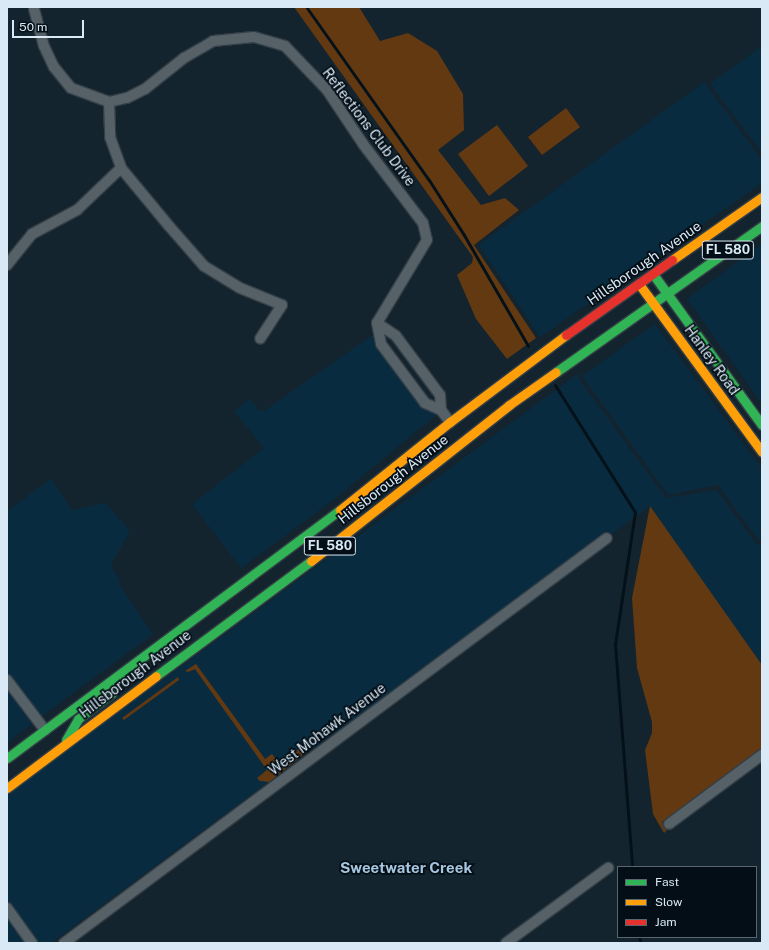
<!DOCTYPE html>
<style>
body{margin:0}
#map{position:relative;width:769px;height:950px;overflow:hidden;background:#14242e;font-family:"Public Sans",sans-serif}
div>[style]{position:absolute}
.built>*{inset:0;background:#082b40}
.green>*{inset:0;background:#633912}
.stream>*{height:3px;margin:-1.5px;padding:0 1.5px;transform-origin:1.5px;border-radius:1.5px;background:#051119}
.roads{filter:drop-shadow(1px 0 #333e46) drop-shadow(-1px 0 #333e46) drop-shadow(0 1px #333e46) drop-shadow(0 -1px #333e46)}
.street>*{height:10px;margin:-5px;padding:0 5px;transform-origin:5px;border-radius:5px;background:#556067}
.fast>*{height:9px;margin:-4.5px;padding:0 4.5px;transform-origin:4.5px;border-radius:4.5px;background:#30b455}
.slow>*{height:9px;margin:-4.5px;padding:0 4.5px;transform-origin:4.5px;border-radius:4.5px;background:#ff9f0a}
.jam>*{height:9px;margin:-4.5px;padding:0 4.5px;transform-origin:4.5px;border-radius:4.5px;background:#e5322d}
span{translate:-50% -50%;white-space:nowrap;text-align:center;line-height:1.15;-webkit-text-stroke:3.5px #040e16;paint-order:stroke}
.shield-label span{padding:1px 3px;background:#040e16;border:1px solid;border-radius:3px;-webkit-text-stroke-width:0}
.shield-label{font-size:13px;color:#d9e9f5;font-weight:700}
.street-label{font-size:14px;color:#d9e9f5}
.neighbourhood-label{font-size:15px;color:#a7c7e0;font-weight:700}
.frame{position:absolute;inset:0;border:8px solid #d9e9f5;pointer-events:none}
.legend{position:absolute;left:617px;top:866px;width:140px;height:72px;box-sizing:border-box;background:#040e16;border:1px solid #59666f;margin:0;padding:5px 7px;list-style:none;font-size:12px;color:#d9e9f5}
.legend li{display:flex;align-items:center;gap:8px;height:20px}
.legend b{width:20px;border:1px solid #59666f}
.scale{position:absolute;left:12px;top:20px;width:72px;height:18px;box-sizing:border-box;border:2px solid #d9e9f5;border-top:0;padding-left:5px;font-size:12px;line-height:14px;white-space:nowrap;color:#d9e9f5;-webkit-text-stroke:3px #040e16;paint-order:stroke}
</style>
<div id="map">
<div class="built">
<div style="clip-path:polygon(762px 46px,762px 153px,710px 84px)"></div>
<div style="clip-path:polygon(704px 82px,762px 160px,762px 183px,540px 337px,479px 245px)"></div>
<div style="clip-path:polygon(762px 244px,762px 404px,687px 299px)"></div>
<div style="clip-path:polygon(655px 324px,762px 469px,762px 539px,759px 541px,718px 485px,668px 495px,582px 376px)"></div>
<div style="clip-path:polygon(374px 334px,424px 408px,436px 415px,336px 498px,241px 568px,192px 504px,264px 448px,234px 411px,250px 399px,259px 411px,264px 411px)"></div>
<div style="clip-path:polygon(579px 373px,579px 379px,666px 498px,717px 490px,756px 544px,762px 545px,762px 665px,649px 506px,611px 535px,607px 531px,51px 943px,38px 943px,7px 900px,7px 795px)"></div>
<div style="clip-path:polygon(51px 479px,72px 510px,105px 503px,130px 531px,111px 565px,121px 583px,118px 583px,153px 634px,41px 717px,7px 672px,7px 511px)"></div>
<div style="clip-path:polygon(7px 688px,33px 723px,7px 743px)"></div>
<div style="clip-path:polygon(7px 917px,26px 943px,7px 943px)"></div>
</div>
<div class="green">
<div style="clip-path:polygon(294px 7px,359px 7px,380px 41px,408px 33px,437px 51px,463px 94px,464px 130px,438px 150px,481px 205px,505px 198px,519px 210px,474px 245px,536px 338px,507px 359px,476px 319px,457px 275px,472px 263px,473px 257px)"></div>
<div style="clip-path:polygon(566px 108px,580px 127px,542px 155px,528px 137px)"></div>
<div style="clip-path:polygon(497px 125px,528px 166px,489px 196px,458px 154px)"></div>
<div style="clip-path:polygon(650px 506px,762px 665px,762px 748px,662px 822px,667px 830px,664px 833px,653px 814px,645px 750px,652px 733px,652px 722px,637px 668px,632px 598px)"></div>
<div style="clip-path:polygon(196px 664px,265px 759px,272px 754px,279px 763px,312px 739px,312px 748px,269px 782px,260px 781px,257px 778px,267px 770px,195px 669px,188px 672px,185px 671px)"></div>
<div style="clip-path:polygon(178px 677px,179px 680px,124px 720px,122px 718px)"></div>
</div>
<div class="stream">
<div style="left:307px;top:8px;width:211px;rotate:54.7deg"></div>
<div style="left:429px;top:180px;width:65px;rotate:57.5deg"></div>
<div style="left:464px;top:235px;width:128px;rotate:60deg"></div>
<div style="left:555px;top:385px;width:150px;rotate:57.8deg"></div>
<div style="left:635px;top:512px;width:134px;rotate:98.6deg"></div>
<div style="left:615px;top:644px;width:224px;rotate:85.6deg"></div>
<div style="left:639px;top:937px;width:6px;rotate:72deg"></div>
</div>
<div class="roads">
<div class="street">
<div style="left:34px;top:9px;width:38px;rotate:75deg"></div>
<div style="left:44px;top:46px;width:23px;rotate:65deg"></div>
<div style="left:54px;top:67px;width:27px;rotate:51deg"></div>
<div style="left:71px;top:88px;width:40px;rotate:20.2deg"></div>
<div style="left:109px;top:102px;width:18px;rotate:-13deg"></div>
<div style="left:127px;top:98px;width:20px;rotate:-27deg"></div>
<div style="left:145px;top:89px;width:50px;rotate:-38.5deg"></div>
<div style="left:184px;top:58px;width:34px;rotate:-30deg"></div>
<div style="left:213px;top:41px;width:41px;rotate:-5.6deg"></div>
<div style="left:254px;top:37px;width:32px;rotate:16deg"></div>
<div style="left:285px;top:46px;width:61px;rotate:46.3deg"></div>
<div style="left:327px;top:90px;width:65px;rotate:56.3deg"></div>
<div style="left:363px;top:144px;width:99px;rotate:52.8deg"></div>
<div style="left:423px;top:223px;width:17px;rotate:77deg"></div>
<div style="left:427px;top:240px;width:97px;rotate:121.1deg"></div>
<div style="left:377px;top:323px;width:21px;rotate:79deg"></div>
<div style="left:381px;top:344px;width:74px;rotate:53.3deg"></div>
<div style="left:425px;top:403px;width:17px;rotate:24deg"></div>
<div style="left:441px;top:410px;width:15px;rotate:53deg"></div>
<div style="left:109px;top:102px;width:35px;rotate:88deg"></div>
<div style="left:110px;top:137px;width:33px;rotate:70deg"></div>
<div style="left:121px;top:168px;width:75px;rotate:50.4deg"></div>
<div style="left:169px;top:226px;width:53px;rotate:48.8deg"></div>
<div style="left:204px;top:266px;width:42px;rotate:31.4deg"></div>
<div style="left:240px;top:288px;width:45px;rotate:22deg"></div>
<div style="left:282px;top:305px;width:40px;rotate:122.9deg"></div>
<div style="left:7px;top:265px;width:40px;rotate:-51deg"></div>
<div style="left:32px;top:234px;width:51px;rotate:-28.1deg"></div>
<div style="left:77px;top:210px;width:61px;rotate:-43.7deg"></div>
<div style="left:377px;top:323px;width:23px;rotate:34deg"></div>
<div style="left:396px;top:336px;width:74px;rotate:53.3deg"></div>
<div style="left:440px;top:395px;width:15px;rotate:86deg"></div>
<div style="left:7px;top:680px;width:63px;rotate:52.8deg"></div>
<div style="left:669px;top:824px;width:116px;rotate:-36.6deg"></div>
<div style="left:7px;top:908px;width:43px;rotate:54.5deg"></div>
<div style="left:64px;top:943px;width:677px;rotate:-36.72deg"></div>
<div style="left:506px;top:943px;width:127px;rotate:-36.3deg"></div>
</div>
<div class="fast">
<div style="left:653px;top:274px;width:186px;rotate:54.2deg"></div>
<div style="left:556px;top:372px;width:252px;rotate:-35.3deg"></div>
<div style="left:156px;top:676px;width:193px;rotate:-36.6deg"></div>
<div style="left:66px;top:740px;width:24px;rotate:-60deg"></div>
<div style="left:78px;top:719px;width:43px;rotate:-37.4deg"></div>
<div style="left:7px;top:758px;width:415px;rotate:-36.7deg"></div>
</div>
<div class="slow">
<div style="left:672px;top:260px;width:110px;rotate:-35deg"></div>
<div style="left:639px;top:284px;width:208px;rotate:53.8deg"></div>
<div style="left:340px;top:510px;width:141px;rotate:-38.7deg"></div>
<div style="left:450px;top:422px;width:145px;rotate:-36.9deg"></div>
<div style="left:311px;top:561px;width:252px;rotate:-38.2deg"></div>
<div style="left:509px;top:405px;width:57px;rotate:-35.1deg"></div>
<div style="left:7px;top:788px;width:186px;rotate:-36.9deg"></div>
</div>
<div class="jam">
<div style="left:566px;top:335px;width:130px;rotate:-35.3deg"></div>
</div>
</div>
<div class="shield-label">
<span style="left:728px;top:250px">FL 580</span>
<span style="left:330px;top:546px">FL 580</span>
</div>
<div class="street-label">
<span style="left:369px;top:127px;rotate:53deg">Reflections Club Drive</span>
<span style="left:644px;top:263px;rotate:-35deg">Hillsborough Avenue</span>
<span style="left:712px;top:360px;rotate:54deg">Hanley Road</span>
<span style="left:393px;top:479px;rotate:-38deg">Hillsborough Avenue</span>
<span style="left:135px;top:674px;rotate:-37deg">Hillsborough Avenue</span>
<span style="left:327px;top:729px;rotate:-37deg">West Mohawk Avenue</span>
</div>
<div class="neighbourhood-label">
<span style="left:406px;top:868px">Sweetwater Creek</span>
</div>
<div class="frame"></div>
<ul class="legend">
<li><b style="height:5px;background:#30b455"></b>Fast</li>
<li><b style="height:5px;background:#ff9f0a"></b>Slow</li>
<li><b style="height:5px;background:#e5322d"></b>Jam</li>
</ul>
<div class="scale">50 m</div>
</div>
